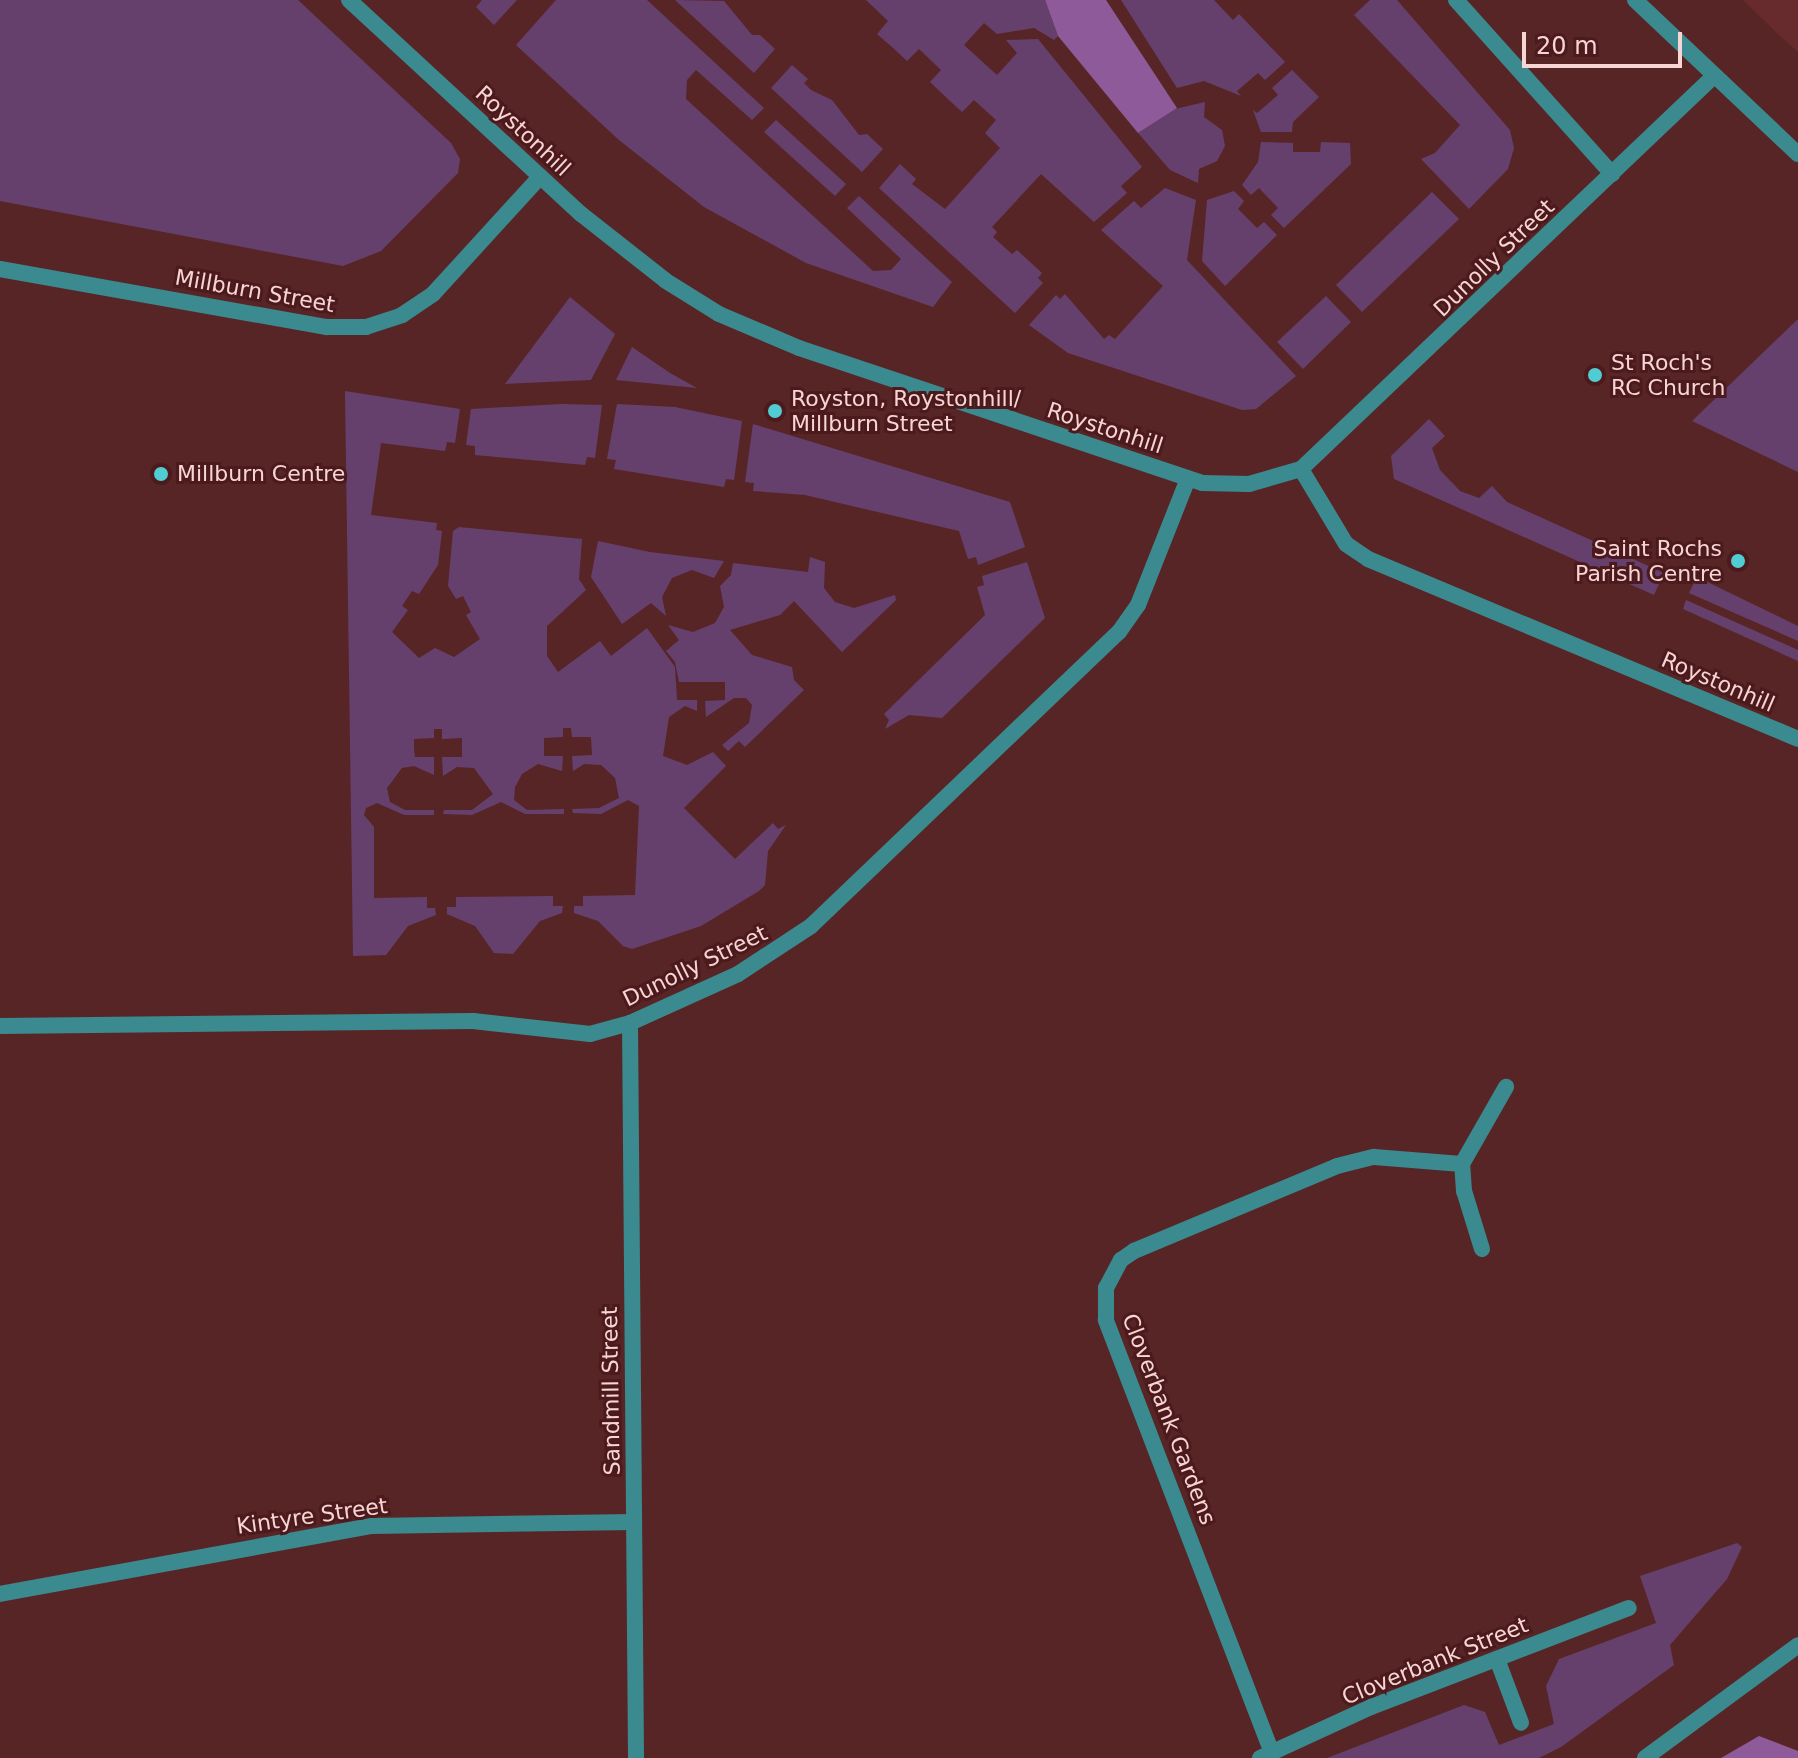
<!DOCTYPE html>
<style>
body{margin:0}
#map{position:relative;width:1798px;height:1758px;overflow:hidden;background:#582526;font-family:"DejaVu Sans",sans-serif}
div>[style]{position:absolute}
.built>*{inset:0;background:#672b2d}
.green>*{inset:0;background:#65406c}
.forest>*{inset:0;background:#8f5a99}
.minor>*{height:16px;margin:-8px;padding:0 8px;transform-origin:8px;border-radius:8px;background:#3b8a8f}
.tertiary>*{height:16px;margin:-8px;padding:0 8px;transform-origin:8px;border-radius:8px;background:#3b8a8f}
.dots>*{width:22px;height:22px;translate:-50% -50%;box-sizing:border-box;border:4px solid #4c1a1c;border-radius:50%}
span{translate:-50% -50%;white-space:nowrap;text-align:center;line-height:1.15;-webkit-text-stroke:6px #4c1a1c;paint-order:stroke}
.street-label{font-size:22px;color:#f7d5d4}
.poi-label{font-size:22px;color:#f7d5d4}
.left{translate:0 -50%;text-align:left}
.right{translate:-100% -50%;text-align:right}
.scale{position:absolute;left:1522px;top:32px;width:160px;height:36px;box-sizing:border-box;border:4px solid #f7d5d4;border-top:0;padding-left:10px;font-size:24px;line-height:28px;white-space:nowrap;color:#f7d5d4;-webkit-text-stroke:6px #4c1a1c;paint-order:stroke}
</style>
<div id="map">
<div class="built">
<div style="clip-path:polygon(1743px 0,1798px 0,1798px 52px,1779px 35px)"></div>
</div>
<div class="green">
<div style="clip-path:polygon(0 0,298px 0,451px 143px,460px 159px,458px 173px,381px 251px,343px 266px,0 201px)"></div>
<div style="clip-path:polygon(482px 0,517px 0,494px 25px,476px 7px)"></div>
<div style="clip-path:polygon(556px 0,647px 0,764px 108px,752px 120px,696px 70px,687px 80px,686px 99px,873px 271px,891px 270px,901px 259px,847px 208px,859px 196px,952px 282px,933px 307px,806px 263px,704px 207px,619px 140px,516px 45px)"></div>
<div style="clip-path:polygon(675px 0,724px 1px,752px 35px,760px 35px,775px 49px,754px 73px)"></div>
<div style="clip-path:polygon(866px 0,1045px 0,1058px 36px,1054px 40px,1034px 28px,997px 34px,984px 23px,964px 45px,997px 75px,1017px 53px,1006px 40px,1038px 39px,1142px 167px,1121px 186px,1127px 193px,1094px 222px,1041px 174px,992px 227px,997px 232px,993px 237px,1012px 254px,1017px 250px,1042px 273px,1038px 278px,1043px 283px,1015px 313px,879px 188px,900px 164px,916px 179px,912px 184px,945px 209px,1000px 148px,985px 133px,996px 120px,974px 100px,962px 112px,950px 101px,930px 82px,941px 70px,919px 49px,907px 61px,892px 47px,877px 34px,888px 21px)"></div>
<div style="clip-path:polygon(1121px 0,1214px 0,1233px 20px,1239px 14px,1285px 62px,1265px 80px,1258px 73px,1237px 91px,1241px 96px,1204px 81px,1177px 88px)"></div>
<div style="clip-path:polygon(1370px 0,1397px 0,1510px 130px,1514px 148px,1508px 169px,1469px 209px,1421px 159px,1435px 153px,1460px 125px,1354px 15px)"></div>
<div style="clip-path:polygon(792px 65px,808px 79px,804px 83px,811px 90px,832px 100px,859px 135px,867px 134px,883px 149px,862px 172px,771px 88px)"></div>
<div style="clip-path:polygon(1292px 70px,1319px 97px,1293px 122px,1292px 132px,1261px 132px,1253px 110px,1257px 113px,1278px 95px,1272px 88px)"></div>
<div style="clip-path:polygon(1205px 102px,1204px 117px,1222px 130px,1225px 146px,1217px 161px,1199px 169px,1198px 183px,1170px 170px,1138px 133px,1175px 109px)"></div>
<div style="clip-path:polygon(776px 120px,846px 184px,835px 196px,764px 132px)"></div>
<div style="clip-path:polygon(1261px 142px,1293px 143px,1293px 152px,1320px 152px,1321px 142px,1350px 143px,1351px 164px,1284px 228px,1271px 215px,1278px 208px,1259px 188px,1251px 195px,1242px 185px,1258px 162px)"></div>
<div style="clip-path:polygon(1165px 188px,1196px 200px,1187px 260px,1296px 376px,1256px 409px,1242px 410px,1068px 353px,1029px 325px,1056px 295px,1060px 299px,1065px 294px,1104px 339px,1109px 335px,1115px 339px,1163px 286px,1101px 230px,1134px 201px,1141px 208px)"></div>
<div style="clip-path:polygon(1234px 191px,1244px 201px,1238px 209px,1257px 228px,1264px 222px,1277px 235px,1225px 286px,1202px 261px,1207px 200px)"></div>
<div style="clip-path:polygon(1432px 192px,1459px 219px,1362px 312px,1336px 285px)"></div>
<div style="clip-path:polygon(1326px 296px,1351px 322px,1303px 369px,1277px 342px)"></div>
<div style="clip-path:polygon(570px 297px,615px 334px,591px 380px,505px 384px)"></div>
<div style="clip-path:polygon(1798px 319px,1798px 472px,1692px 421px)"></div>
<div style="clip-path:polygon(632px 347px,670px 373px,697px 388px,616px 380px)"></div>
<div style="clip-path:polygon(345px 391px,460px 409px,455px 443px,447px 442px,445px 451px,381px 443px,371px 515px,437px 523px,436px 530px,442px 531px,438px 565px,419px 594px,412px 591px,402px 606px,408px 610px,392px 632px,419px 658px,435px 648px,454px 657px,480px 639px,466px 615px,471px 612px,463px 596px,456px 599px,448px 586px,453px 531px,459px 527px,582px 539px,579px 579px,586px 590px,547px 626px,547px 656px,558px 672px,600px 641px,611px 656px,647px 628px,675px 667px,677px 700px,697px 700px,697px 711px,685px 706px,669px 717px,663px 756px,687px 765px,713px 752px,726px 766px,684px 808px,735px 859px,773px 823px,778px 829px,786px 825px,768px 851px,765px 885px,759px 891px,701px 926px,632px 949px,623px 946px,598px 921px,574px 913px,574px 906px,583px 906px,583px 896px,635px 895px,639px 806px,628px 800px,601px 814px,573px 813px,572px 809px,599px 808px,619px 798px,615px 778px,601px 765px,584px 764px,573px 771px,572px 756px,592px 755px,591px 737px,572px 737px,571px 728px,563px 728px,563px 737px,544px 738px,544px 756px,563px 756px,562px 771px,538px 764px,522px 774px,515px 787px,514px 800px,527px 810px,564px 809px,564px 814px,525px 814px,501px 802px,472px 815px,443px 814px,444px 810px,472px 810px,493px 794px,474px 768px,457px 767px,443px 776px,442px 757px,462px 757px,462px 738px,442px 739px,442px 729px,434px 729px,434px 738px,414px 739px,414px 749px,415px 757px,434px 757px,434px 775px,414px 766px,402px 768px,387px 788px,390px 802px,405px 810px,434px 810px,434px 815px,404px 815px,377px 803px,366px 808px,364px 815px,374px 827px,374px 898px,427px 897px,427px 908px,435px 908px,436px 915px,408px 926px,386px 955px,353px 956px)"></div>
<div style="clip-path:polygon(562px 404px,602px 405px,595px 458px,587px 457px,585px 465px,475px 455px,475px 446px,466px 445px,471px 409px)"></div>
<div style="clip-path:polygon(617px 404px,675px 407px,742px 421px,734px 480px,726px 479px,724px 487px,614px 469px,616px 460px,607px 459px)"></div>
<div style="clip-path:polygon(1429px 419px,1445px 436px,1432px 448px,1440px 470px,1460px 491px,1479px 498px,1492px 486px,1507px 502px,1664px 573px,1654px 595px,1394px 479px,1391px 456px)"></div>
<div style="clip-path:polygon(753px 424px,1010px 502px,1025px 547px,978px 565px,976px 557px,968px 559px,959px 531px,805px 495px,753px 491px,754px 483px,745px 482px)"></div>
<div style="clip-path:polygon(598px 541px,650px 552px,724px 561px,714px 578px,692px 570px,672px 578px,662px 597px,666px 616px,651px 603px,622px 624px,591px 577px)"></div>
<div style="clip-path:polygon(810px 557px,825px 562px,824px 588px,835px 602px,854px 608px,895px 595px,896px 600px,842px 652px,794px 601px,780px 615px,730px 630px,752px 655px,792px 667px,794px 680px,804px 690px,745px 747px,739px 741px,728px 751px,722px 745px,749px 723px,752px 705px,746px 698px,734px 698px,706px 717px,705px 701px,725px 700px,725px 682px,679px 682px,675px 662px,666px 651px,679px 640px,668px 625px,693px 632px,715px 623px,724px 607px,720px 586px,731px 575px,733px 563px,808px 572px)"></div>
<div style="clip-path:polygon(1027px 562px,1045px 618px,942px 718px,909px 715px,885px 729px,889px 720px,884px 714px,985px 615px,977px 587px,984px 585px,982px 576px)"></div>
<div style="clip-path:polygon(1697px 577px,1798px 626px,1798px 641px,1689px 593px)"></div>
<div style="clip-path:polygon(1686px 600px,1798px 650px,1798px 661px,1683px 609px)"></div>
<div style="clip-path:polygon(553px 896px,553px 906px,563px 906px,562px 913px,540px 921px,513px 954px,494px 953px,475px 926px,447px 914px,447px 907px,456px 907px,456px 897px)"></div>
<div style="clip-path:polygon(1737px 1543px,1742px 1547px,1727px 1579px,1670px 1645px,1674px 1665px,1561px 1747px,1539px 1758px,1327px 1758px,1464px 1705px,1485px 1712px,1499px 1745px,1554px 1724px,1546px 1686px,1559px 1659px,1656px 1623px,1640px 1576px)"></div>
</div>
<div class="forest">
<div style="clip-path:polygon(1045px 0,1106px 0,1177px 108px,1138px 133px,1058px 36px)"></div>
<div style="clip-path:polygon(1759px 1736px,1798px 1751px,1798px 1758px,1721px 1758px)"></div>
</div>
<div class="minor">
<div style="left:349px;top:0;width:316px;rotate:42.7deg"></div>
<div style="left:581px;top:214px;width:108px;rotate:38.2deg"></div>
<div style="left:666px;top:281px;width:62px;rotate:31.9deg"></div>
<div style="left:719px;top:314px;width:87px;rotate:23deg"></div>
<div style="left:799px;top:348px;width:425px;rotate:18.5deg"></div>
<div style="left:1202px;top:483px;width:47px;rotate:1.2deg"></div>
<div style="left:1249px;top:484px;width:54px;rotate:-16.1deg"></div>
<div style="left:1301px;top:469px;width:87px;rotate:59deg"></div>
<div style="left:1346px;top:544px;width:27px;rotate:34deg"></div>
<div style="left:1368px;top:559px;width:466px;rotate:22.7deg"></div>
<div style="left:1456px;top:0;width:234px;rotate:48.1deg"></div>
<div style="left:0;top:269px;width:332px;rotate:10.1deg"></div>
<div style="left:327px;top:327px;width:39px"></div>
<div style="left:366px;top:327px;width:38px;rotate:-18deg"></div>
<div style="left:402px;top:315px;width:37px;rotate:-34deg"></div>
<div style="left:433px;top:294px;width:159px;rotate:-47.6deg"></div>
<div style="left:1301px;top:469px;width:570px;rotate:-43.58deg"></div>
<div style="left:630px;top:1023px;width:735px;rotate:89.53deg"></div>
<div style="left:0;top:1026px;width:473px;rotate:-0.6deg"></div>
<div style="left:473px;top:1021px;width:118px;rotate:6.3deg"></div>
<div style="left:590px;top:1034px;width:41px;rotate:-15.4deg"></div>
<div style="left:630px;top:1023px;width:119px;rotate:-24.4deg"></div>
<div style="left:738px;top:974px;width:87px;rotate:-33.3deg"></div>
<div style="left:811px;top:926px;width:426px;rotate:-43.7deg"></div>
<div style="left:1119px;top:632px;width:33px;rotate:-55deg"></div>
<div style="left:1138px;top:605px;width:136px;rotate:-68.4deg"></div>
<div style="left:1482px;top:1249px;width:61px;rotate:-107.2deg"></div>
<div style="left:1464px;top:1191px;width:27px;rotate:-94deg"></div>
<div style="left:1462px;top:1164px;width:89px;rotate:-60.3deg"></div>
<div style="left:0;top:1594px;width:378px;rotate:-10.4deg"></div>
<div style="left:372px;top:1526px;width:262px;rotate:-0.9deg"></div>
<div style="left:1497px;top:1659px;width:68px;rotate:69.4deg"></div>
<div style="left:1272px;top:1753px;width:464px;rotate:-111deg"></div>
<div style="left:1106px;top:1320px;width:32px;rotate:-90deg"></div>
<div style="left:1106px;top:1288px;width:32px;rotate:-62deg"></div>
<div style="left:1121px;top:1260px;width:16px;rotate:-35deg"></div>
<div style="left:1134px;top:1251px;width:220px;rotate:-22.7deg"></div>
<div style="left:1337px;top:1166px;width:38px;rotate:-14deg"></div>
<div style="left:1374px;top:1157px;width:88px;rotate:4.5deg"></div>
<div style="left:1260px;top:1758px;width:122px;rotate:-24.7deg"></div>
<div style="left:1371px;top:1707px;width:276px;rotate:-21deg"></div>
</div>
<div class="tertiary">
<div style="left:1635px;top:0;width:224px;rotate:43.4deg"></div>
<div style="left:1645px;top:1758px;width:190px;rotate:-36.4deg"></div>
</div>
<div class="dots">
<div style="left:1595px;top:375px;background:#51ccd3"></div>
<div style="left:775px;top:411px;background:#51ccd3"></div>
<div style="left:161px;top:474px;background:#51ccd3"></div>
<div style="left:1738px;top:561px;background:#51ccd3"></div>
</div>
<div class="street-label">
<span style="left:523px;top:131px;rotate:43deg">Roystonhill</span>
<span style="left:1494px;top:258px;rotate:-44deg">Dunolly Street</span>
<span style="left:255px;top:291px;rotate:10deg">Millburn Street</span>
<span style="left:1105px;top:428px;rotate:18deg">Roystonhill</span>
<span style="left:1718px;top:682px;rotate:23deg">Roystonhill</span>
<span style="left:695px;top:966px;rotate:-26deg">Dunolly Street</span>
<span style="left:611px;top:1391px;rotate:-91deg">Sandmill Street</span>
<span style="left:1169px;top:1419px;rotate:69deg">Cloverbank Gardens</span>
<span style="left:312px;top:1516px;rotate:-8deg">Kintyre Street</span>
<span style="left:1435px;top:1661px;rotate:-22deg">Cloverbank Street</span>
</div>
<div class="poi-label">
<span class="left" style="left:1611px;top:375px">St Roch's<br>RC Church</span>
<span class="left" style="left:791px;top:411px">Royston, Roystonhill/<br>Millburn Street</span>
<span class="left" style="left:177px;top:474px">Millburn Centre</span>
<span class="right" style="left:1722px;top:561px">Saint Rochs<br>Parish Centre</span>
</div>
<div class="scale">20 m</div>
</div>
